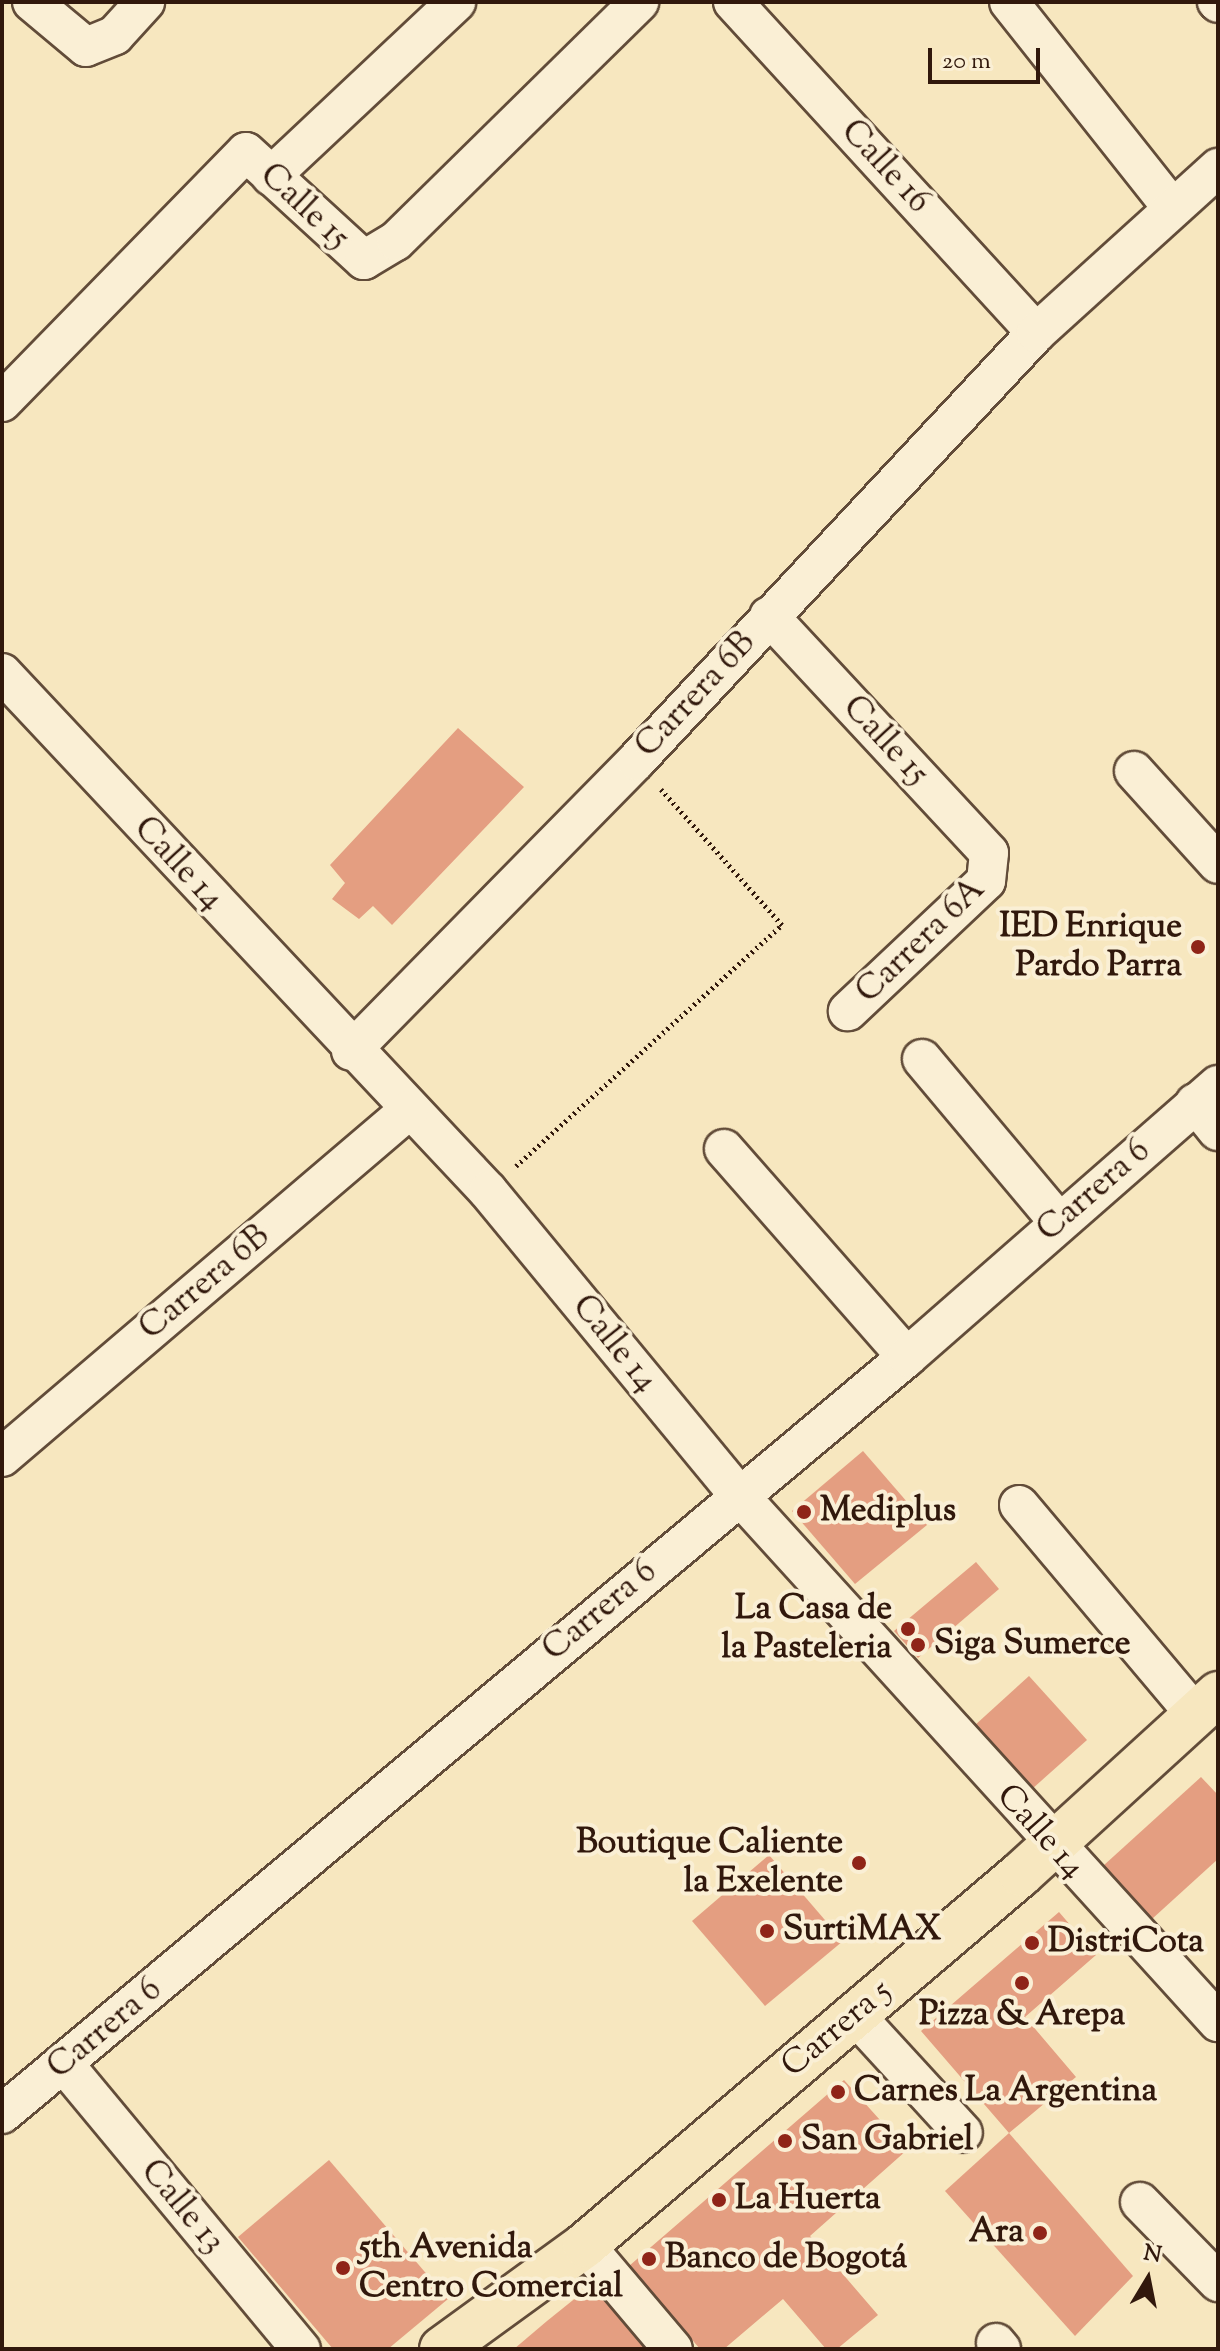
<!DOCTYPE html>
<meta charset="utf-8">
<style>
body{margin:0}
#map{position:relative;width:1220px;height:2351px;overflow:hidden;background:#f7e7bf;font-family:"Sorts Mill Goudy",serif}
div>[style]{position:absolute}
.building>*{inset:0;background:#e49e81}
.path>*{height:5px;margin-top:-2.5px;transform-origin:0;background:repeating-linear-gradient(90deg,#31180c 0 2px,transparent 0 6px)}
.roads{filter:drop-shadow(2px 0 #624c39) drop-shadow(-2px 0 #624c39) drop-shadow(0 2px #624c39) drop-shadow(0 -2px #624c39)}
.minor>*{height:38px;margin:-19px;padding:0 19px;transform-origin:19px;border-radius:19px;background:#faefd5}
.major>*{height:44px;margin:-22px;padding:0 22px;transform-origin:22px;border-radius:22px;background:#f7e7bf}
.dots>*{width:22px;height:22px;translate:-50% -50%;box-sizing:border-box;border:4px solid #faefd5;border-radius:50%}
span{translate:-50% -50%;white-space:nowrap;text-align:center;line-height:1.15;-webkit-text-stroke:8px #faefd5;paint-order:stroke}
.street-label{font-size:34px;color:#31180c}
.poi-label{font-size:34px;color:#31180c;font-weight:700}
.right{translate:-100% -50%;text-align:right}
.left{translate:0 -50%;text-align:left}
.frame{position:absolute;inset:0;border:4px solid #31180c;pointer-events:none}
.north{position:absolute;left:1108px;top:2239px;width:80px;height:80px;-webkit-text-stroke:6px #faefd5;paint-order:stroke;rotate:10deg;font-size:22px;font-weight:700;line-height:32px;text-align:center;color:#31180c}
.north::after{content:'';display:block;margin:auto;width:28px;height:36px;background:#31180c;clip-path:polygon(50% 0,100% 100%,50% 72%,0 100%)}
.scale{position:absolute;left:928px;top:48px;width:112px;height:36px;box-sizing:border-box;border:4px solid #31180c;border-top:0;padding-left:10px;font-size:24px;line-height:28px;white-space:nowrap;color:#31180c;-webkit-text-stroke:6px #faefd5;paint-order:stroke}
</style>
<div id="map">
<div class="building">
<div style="clip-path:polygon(458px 728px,524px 787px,392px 925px,373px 906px,359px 919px,332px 899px,345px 883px,330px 865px)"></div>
<div style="clip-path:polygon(863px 1451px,927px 1525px,855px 1584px,792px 1511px)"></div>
<div style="clip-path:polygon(976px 1562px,999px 1589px,918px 1658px,894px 1631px)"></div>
<div style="clip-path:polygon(1029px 1676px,1087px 1740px,1032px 1789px,974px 1726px)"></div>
<div style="clip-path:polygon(1201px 1777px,1218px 1795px,1218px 1859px,1152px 1919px,1103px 1866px)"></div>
<div style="clip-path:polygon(769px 1855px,843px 1941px,765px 2006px,692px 1921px)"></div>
<div style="clip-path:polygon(1059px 1912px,1096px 1955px,1025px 2017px,1076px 2077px,1009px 2133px,921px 2031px)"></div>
<div style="clip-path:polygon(844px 2080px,907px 2150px,810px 2236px,878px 2315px,837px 2349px,826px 2349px,783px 2299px,724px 2349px,700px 2349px,629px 2266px)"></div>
<div style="clip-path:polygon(1009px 2133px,1133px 2276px,1075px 2336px,945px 2191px)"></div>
<div style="clip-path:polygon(329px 2160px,448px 2299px,388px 2349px,333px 2349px,238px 2237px)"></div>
<div style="clip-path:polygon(593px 2284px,645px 2349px,514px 2349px,547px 2321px)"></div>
</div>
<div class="path">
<div style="left:516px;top:1166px;width:359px;rotate:-42.2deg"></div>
<div style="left:782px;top:925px;width:182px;rotate:-131.7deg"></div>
</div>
<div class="roads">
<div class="minor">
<div style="left:32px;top:2px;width:70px;rotate:39.8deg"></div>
<div style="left:86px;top:47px;width:31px;rotate:-22deg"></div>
<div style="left:115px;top:35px;width:45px;rotate:-47.7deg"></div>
<div style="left:733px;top:2px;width:449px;rotate:47.5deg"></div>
<div style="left:1009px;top:2px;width:259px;rotate:51.6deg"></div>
<div style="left:1217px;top:2px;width:1px;rotate:45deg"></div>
<div style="left:271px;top:176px;width:254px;rotate:-43.2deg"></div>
<div style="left:2px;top:402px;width:349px;rotate:-45.7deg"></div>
<div style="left:246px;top:152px;width:160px;rotate:42.5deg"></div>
<div style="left:364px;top:260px;width:37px;rotate:-31deg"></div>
<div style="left:396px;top:241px;width:341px;rotate:-44.5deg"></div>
<div style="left:769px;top:616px;width:323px;rotate:47.1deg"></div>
<div style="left:989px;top:853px;width:28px;rotate:96deg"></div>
<div style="left:986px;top:881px;width:190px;rotate:136.7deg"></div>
<div style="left:2px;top:673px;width:710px;rotate:46.83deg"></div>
<div style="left:488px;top:1191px;width:393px;rotate:50.5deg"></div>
<div style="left:738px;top:1494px;width:714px;rotate:47.73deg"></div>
<div style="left:1134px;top:771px;width:125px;rotate:47.9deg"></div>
<div style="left:351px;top:1051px;width:407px;rotate:-45.5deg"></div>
<div style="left:636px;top:761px;width:586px;rotate:-46.94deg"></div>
<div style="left:1036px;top:333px;width:246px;rotate:-42.2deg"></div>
<div style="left:922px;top:1059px;width:213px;rotate:50deg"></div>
<div style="left:1195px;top:1103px;width:36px;rotate:51deg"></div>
<div style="left:724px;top:1149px;width:277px;rotate:48.7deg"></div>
<div style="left:2px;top:1457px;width:535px;rotate:-40.45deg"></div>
<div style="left:1019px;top:1505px;width:273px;rotate:49.9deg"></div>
<div style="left:854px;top:2014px;width:161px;rotate:47.5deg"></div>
<div style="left:64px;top:2064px;width:371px;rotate:50.3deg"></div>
<div style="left:2px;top:2114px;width:1180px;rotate:-39.91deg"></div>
<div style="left:907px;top:1357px;width:413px;rotate:-41.2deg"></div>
<div style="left:1140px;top:2202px;width:112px;rotate:45.7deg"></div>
<div style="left:585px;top:2245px;width:136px;rotate:49.8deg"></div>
<div style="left:996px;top:2343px;width:8px;rotate:50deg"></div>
</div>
<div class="major">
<div style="left:442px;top:2349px;width:177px;rotate:-36deg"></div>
<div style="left:585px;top:2245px;width:572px;rotate:-40.4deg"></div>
<div style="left:1021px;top:1874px;width:267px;rotate:-42.4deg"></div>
</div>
</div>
<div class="dots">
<div style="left:1198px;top:947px;background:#8f2418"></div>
<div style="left:804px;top:1512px;background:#8f2418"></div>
<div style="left:908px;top:1629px;background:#8f2418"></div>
<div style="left:918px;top:1645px;background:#8f2418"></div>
<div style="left:859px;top:1863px;background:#8f2418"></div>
<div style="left:767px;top:1931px;background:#8f2418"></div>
<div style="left:1032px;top:1943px;background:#8f2418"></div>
<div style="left:1022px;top:1983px;background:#8f2418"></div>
<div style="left:838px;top:2092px;background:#8f2418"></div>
<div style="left:785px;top:2141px;background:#8f2418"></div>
<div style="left:719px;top:2200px;background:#8f2418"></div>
<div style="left:1040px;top:2233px;background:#8f2418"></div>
<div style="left:649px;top:2259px;background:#8f2418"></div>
<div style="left:343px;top:2268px;background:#8f2418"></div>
</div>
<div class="street-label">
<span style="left:885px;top:167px;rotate:47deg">Calle 16</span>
<span style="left:304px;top:207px;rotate:43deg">Calle 15</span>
<span style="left:696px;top:695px;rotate:-47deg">Carrera 6B</span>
<span style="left:885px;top:741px;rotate:47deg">Calle 15</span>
<span style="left:178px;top:864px;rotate:47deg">Calle 14</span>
<span style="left:921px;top:941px;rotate:-44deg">Carrera 6A</span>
<span style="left:1094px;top:1191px;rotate:-41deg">Carrera 6</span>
<span style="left:205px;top:1283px;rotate:-40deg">Carrera 6B</span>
<span style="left:614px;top:1344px;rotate:51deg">Calle 14</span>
<span style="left:600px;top:1611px;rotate:-40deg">Carrera 6</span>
<span style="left:1040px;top:1832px;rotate:48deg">Calle 14</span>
<span style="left:105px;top:2029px;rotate:-40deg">Carrera 6</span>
<span style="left:837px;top:2029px;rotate:-40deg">Carrera 5</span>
<span style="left:182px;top:2207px;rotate:50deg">Calle 13</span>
</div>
<div class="poi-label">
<span class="right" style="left:1182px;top:947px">IED Enrique<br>Pardo Parra</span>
<span class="left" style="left:820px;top:1512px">Mediplus</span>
<span class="right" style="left:892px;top:1629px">La Casa de<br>la Pasteleria</span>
<span class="left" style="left:934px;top:1645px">Siga Sumerce</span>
<span class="right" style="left:843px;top:1863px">Boutique Caliente<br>la Exelente</span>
<span class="left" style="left:783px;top:1931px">SurtiMAX</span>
<span class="left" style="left:1048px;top:1943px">DistriCota</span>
<span style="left:1022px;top:2016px">Pizza &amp; Arepa</span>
<span class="left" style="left:854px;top:2092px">Carnes La Argentina</span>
<span class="left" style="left:801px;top:2141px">San Gabriel</span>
<span class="left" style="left:735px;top:2200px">La Huerta</span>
<span class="right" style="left:1024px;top:2233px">Ara</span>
<span class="left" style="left:359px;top:2268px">5th Avenida<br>Centro Comercial</span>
<span class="left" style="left:665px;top:2259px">Banco de Bogotá</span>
</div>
<div class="frame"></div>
<div class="north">N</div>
<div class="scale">20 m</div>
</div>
